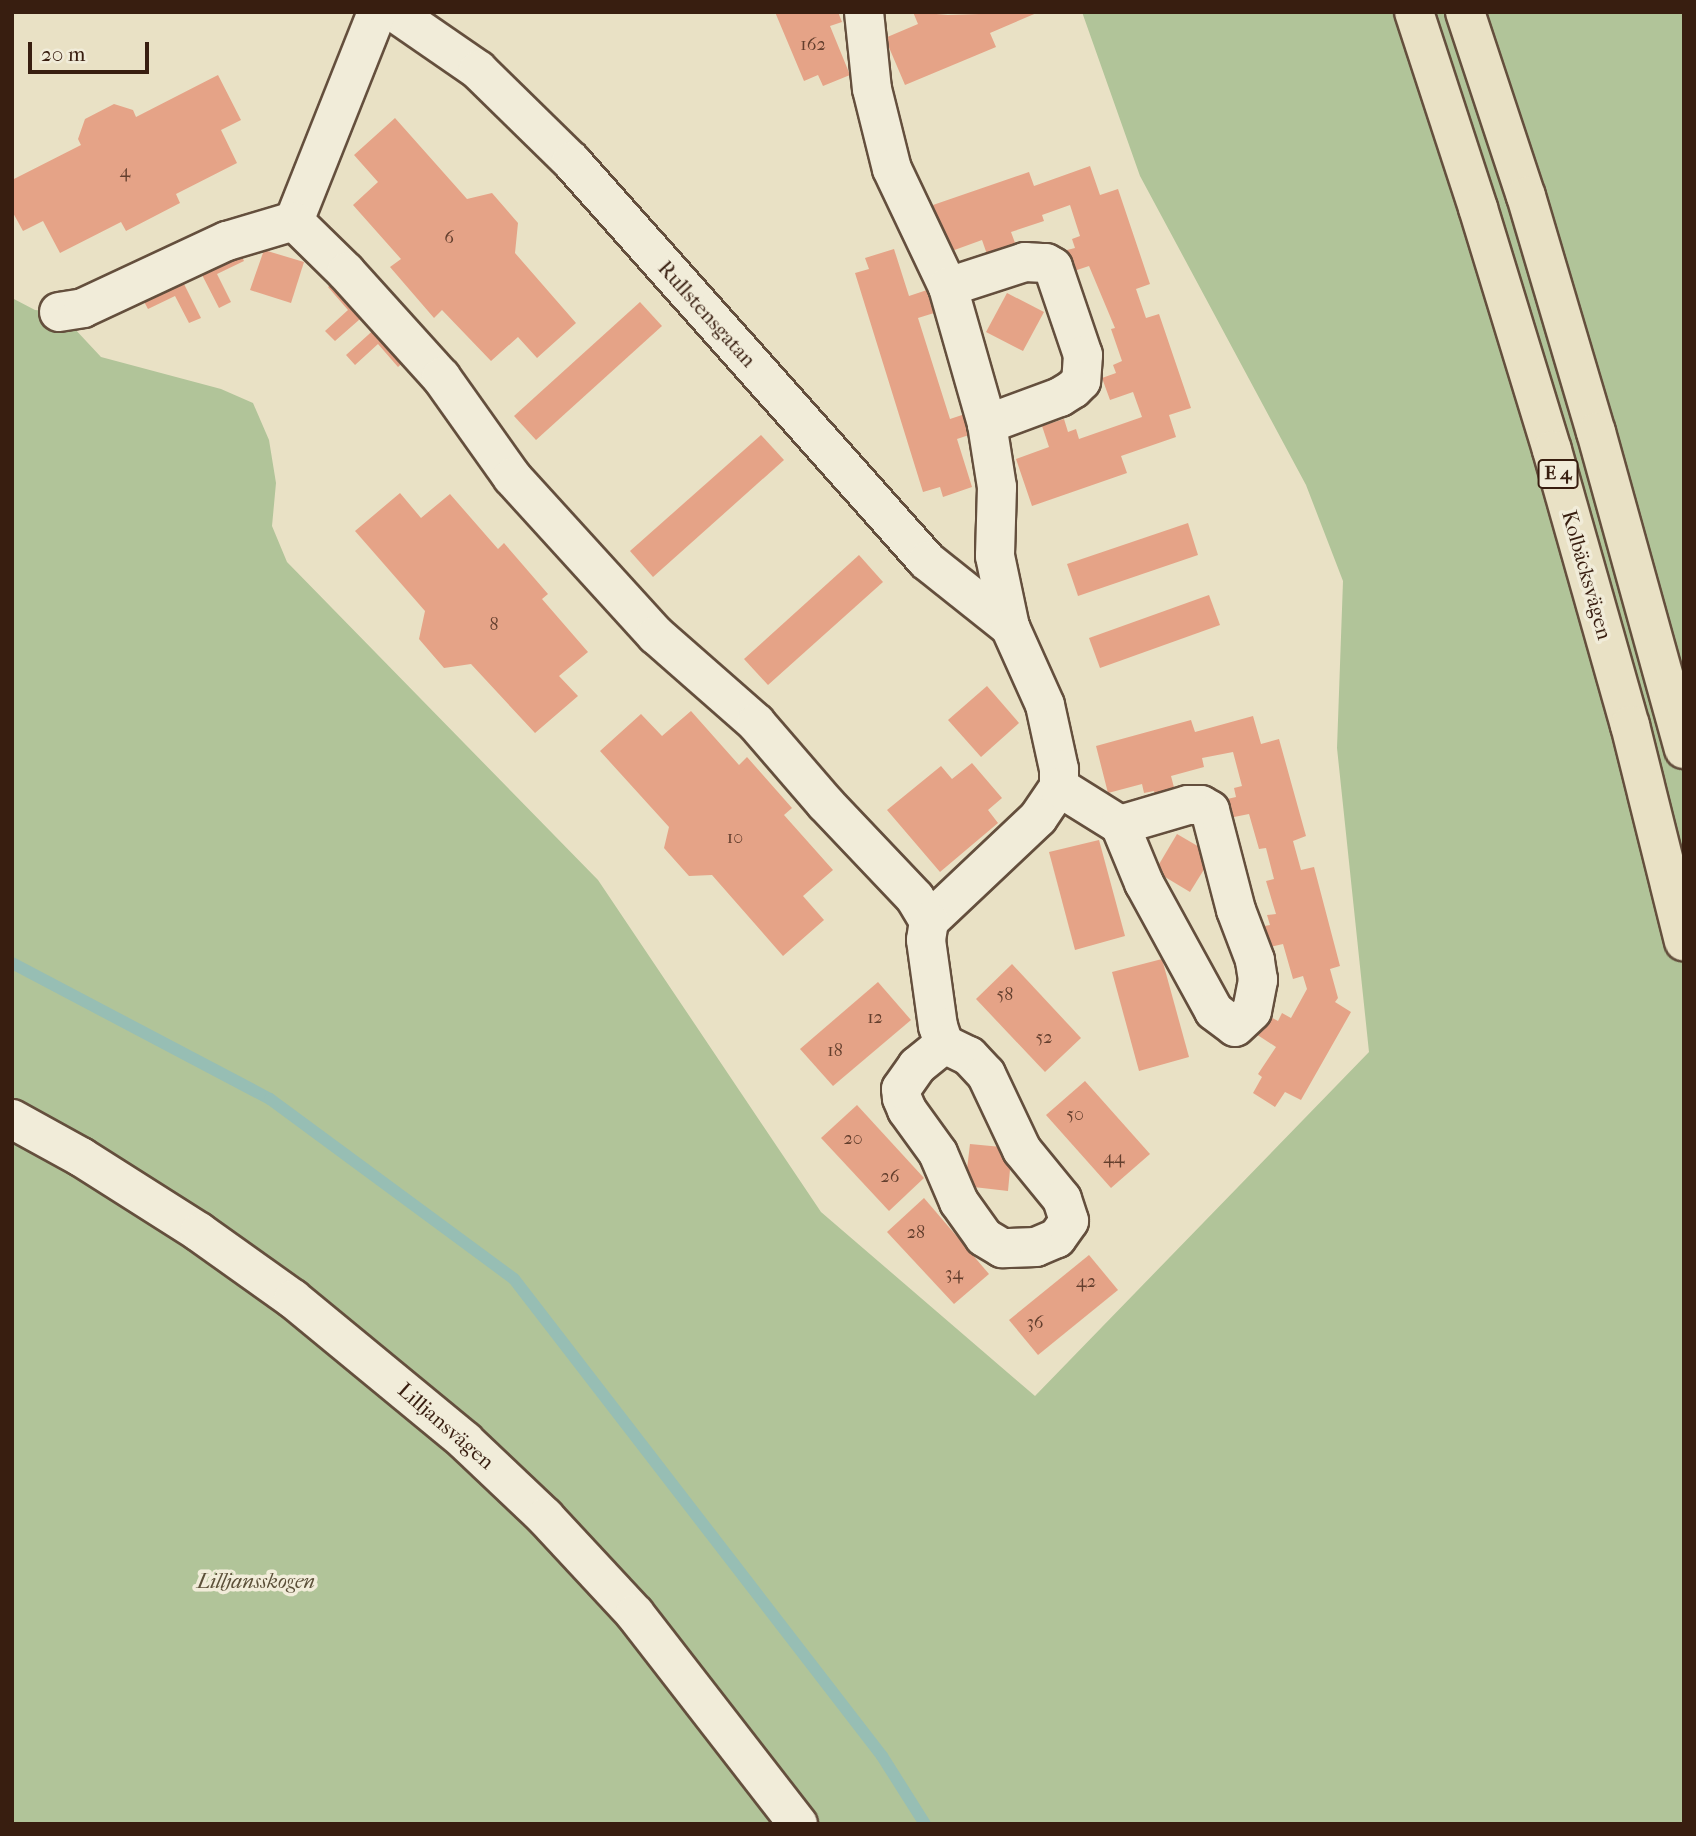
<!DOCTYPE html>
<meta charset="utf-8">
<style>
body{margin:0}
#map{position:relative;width:1696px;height:1836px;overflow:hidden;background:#e9e1c5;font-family:"IM FELL French Canon",serif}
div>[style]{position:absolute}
.green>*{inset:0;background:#b1c499}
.stream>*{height:12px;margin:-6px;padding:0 6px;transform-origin:6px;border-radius:6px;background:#97beb4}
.building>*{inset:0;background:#e5a387}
.roads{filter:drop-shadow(2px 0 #644f3d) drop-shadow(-2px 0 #644f3d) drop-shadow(0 2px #644f3d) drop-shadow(0 -2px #644f3d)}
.minor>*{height:38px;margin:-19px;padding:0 19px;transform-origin:19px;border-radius:19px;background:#f1ecd9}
.highway>*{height:38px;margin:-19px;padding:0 19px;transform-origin:19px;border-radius:19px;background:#e9e1c5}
span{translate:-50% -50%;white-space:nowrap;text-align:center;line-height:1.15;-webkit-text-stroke:7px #f1ecd9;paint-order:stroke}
.number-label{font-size:18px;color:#633f2e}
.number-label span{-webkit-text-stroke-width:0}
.shield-label span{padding:2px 5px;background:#f1ecd9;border:2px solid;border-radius:5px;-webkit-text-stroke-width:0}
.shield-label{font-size:19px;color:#381e10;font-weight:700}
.street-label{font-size:21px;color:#381e10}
.park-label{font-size:21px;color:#5c5039;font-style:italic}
.frame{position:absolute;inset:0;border:14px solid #381e10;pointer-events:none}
.scale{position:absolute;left:28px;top:42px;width:121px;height:32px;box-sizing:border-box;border:4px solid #381e10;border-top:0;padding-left:9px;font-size:21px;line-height:24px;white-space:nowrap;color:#381e10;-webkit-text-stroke:5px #f1ecd9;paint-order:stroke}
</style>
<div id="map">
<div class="green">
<div style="clip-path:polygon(1082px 12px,1684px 12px,1684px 1824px,12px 1824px,12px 298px,35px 310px,59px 312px,101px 357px,221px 389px,253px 403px,269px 440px,276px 483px,272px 526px,287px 562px,598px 880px,821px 1212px,1035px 1396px,1369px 1052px,1337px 748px,1343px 581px,1306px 485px,1140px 176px)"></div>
</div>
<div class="stream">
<div style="left:12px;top:963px;width:292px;rotate:27.8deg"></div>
<div style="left:270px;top:1099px;width:303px;rotate:36.4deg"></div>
<div style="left:514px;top:1279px;width:602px;rotate:52.35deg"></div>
<div style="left:882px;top:1756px;width:80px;rotate:57.7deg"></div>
</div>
<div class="building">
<div style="clip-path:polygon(775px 12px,838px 12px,842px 22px,830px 26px,850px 75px,823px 86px,818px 75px,804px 81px)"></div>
<div style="clip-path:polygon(913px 12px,948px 15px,1039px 12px,990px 33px,996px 47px,905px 85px,885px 38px,918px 24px)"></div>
<div style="clip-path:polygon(218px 75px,241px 120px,221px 130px,237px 163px,176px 194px,180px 203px,126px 231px,121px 222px,60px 253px,43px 221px,23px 231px,12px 211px,12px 180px,81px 145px,78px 139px,85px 119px,114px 104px,133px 110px,136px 117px)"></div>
<div style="clip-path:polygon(395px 118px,467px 199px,492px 193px,518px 223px,515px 253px,576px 323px,537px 358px,518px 337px,491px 361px,442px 310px,434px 318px,390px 267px,401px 259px,353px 205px,378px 182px,354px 155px)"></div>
<div style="clip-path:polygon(1090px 166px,1100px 195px,1118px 189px,1150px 284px,1136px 289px,1146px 318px,1159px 314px,1191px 408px,1169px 415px,1176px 437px,1121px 456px,1127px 473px,1032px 506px,1016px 459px,1049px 447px,1042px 426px,1064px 419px,1068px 432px,1076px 429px,1079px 439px,1142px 417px,1133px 392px,1110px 400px,1102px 378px,1116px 373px,1113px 365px,1122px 361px,1111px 329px,1115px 328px,1089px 266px,1071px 272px,1063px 251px,1075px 248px,1072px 239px,1080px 236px,1070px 205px,1042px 215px,1044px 221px,1011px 232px,1018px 251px,989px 260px,982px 240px,949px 252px,933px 205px,1029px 172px,1034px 186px)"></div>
<div style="clip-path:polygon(238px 249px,244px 261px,217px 274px,231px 302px,219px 308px,199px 269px)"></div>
<div style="clip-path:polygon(894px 249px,909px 296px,927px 290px,934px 313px,918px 318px,950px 419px,968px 413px,975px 433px,957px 439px,972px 487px,943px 497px,940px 487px,923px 492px,855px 273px,869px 269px,865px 258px)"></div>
<div style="clip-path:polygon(264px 250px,304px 262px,291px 303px,250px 290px)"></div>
<div style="clip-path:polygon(181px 278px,201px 318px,189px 323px,175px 296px,148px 309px,142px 298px)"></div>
<div style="clip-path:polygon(338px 279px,368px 312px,335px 341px,325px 331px,348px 310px,328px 287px)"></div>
<div style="clip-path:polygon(1007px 293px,1044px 312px,1023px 351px,986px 332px)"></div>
<div style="clip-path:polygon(640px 302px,662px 326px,536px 440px,514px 416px)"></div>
<div style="clip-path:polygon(379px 325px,408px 358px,398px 367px,378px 344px,355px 365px,346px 355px)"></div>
<div style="clip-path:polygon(761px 435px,784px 460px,653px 577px,630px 551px)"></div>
<div style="clip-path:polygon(400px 493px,421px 518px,450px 494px,498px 549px,504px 543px,548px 594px,542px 599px,588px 652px,559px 676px,578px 696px,535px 733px,471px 664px,444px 668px,419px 639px,425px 611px,355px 531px)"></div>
<div style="clip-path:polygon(1188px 523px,1198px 555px,1078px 596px,1067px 564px)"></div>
<div style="clip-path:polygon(859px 555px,883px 582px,768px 685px,744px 659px)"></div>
<div style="clip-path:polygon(1209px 595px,1220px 625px,1100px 668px,1089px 638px)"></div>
<div style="clip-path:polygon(987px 686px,1019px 723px,981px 757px,948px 720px)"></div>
<div style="clip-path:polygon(691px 711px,739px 765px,747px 757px,792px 808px,784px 815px,833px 870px,803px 896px,824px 920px,783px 956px,712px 875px,689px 876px,664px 848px,669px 827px,600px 751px,641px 714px,662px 736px)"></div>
<div style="clip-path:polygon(1253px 716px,1261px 744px,1279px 739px,1306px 836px,1293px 841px,1301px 870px,1314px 867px,1340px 966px,1330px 969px,1338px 998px,1335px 1002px,1351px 1012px,1301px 1100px,1285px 1092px,1275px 1107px,1253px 1093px,1262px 1077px,1258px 1074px,1276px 1047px,1256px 1034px,1267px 1015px,1278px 1021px,1282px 1013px,1291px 1018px,1307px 989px,1303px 976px,1293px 979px,1283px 944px,1266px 948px,1259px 927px,1270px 925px,1267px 915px,1276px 914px,1266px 881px,1274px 879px,1266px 848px,1259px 849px,1249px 814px,1229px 818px,1223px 800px,1236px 797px,1234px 788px,1242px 786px,1233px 752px,1202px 758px,1204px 767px,1171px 776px,1176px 795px,1157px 802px,1154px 791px,1144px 793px,1142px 784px,1108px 793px,1096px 746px,1191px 720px,1195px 732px)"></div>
<div style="clip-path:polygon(972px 763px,1002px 798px,988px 810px,998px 823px,940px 872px,887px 810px,941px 766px,952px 779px)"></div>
<div style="clip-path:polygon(1177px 834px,1213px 855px,1190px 892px,1155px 871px)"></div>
<div style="clip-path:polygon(1099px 840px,1125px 936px,1075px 950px,1049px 852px)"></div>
<div style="clip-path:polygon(1162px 959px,1189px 1057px,1139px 1071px,1112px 972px)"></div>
<div style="clip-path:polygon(1012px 964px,1081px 1038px,1045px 1072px,976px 999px)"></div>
<div style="clip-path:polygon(878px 982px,911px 1020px,833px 1086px,800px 1049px)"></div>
<div style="clip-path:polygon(1085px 1081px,1150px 1154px,1111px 1188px,1046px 1115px)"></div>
<div style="clip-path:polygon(857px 1105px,924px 1178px,889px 1211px,821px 1138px)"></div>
<div style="clip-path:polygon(970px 1144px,1012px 1148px,1008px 1191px,965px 1186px)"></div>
<div style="clip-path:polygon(924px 1198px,989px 1274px,954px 1304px,887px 1232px)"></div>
<div style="clip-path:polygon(1089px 1255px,1118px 1290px,1038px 1355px,1009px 1320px)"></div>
</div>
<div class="roads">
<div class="minor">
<div style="left:394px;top:12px;width:102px;rotate:34.6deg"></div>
<div style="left:478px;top:70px;width:130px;rotate:44.4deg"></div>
<div style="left:571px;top:161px;width:535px;rotate:48.33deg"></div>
<div style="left:927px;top:561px;width:106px;rotate:38.5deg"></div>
<div style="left:864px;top:12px;width:77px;rotate:84.1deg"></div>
<div style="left:872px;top:89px;width:82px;rotate:76deg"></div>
<div style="left:892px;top:169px;width:131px;rotate:64.6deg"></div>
<div style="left:948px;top:287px;width:81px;rotate:-18deg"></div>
<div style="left:1025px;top:262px;width:21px;rotate:3deg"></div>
<div style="left:1046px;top:263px;width:8px;rotate:30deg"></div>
<div style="left:1053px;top:267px;width:93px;rotate:71.2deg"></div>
<div style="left:1083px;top:355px;width:26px;rotate:94deg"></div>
<div style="left:1081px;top:381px;width:11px;rotate:135deg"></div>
<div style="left:1073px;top:389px;width:15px;rotate:148deg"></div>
<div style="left:1060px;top:397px;width:78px;rotate:159.7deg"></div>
<div style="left:987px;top:424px;width:64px;rotate:81deg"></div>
<div style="left:997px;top:487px;width:69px;rotate:91.7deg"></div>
<div style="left:995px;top:556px;width:73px;rotate:78.1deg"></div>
<div style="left:1010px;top:627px;width:85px;rotate:65.8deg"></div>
<div style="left:1045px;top:705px;width:66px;rotate:77.7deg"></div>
<div style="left:1059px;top:769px;width:18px;rotate:90deg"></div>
<div style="left:1059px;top:787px;width:37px;rotate:124deg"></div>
<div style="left:1038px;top:818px;width:150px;rotate:136.6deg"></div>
<div style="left:294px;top:221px;width:225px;rotate:-68.3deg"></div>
<div style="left:948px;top:287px;width:142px;rotate:74.1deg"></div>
<div style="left:59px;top:312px;width:24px;rotate:-9deg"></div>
<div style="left:83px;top:308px;width:159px;rotate:-25deg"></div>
<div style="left:227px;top:241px;width:70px;rotate:-16.6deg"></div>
<div style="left:294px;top:221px;width:73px;rotate:44.4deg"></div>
<div style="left:346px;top:272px;width:142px;rotate:47.9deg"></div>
<div style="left:441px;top:377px;width:123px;rotate:54.6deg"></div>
<div style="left:512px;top:477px;width:214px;rotate:47.7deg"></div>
<div style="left:656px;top:635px;width:133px;rotate:41.3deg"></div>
<div style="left:756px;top:723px;width:106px;rotate:49.2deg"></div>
<div style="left:825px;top:803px;width:131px;rotate:46.5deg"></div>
<div style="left:915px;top:898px;width:27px;rotate:59deg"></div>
<div style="left:929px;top:921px;width:19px;rotate:99deg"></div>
<div style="left:926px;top:940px;width:87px;rotate:82.1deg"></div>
<div style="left:938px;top:1026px;width:19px;rotate:72deg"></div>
<div style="left:944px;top:1044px;width:28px;rotate:26deg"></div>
<div style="left:969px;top:1056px;width:25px;rotate:47deg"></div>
<div style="left:986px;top:1074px;width:84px;rotate:64.7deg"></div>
<div style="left:1022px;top:1150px;width:63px;rotate:50.8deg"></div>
<div style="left:1062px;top:1199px;width:23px;rotate:72deg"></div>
<div style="left:1069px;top:1221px;width:21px;rotate:125deg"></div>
<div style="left:1057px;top:1238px;width:23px;rotate:157deg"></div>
<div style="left:1036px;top:1247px;width:34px;rotate:178deg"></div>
<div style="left:1002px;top:1248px;width:21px;rotate:-149deg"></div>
<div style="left:984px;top:1237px;width:43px;rotate:-125.5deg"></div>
<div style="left:959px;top:1202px;width:53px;rotate:-113.2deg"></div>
<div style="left:938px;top:1153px;width:53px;rotate:-125.8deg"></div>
<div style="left:907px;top:1110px;width:13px;rotate:-113deg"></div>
<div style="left:902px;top:1098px;width:9px;rotate:-96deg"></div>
<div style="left:901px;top:1089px;width:28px;rotate:-55deg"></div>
<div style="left:917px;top:1066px;width:35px;rotate:-39deg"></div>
<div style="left:1059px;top:787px;width:72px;rotate:31.9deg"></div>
<div style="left:1120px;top:825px;width:63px;rotate:67.5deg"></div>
<div style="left:1144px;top:883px;width:146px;rotate:61.3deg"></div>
<div style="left:1214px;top:1011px;width:26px;rotate:37deg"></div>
<div style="left:1235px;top:1027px;width:23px;rotate:-43deg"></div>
<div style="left:1252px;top:1011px;width:32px;rotate:-79deg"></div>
<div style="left:1258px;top:980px;width:20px;rotate:-99deg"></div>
<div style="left:1255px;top:960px;width:53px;rotate:-110.8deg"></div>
<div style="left:1236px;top:910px;width:103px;rotate:-104.6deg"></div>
<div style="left:1210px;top:810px;width:10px;rotate:-151deg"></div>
<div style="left:1201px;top:805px;width:13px;rotate:180deg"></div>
<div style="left:1188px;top:805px;width:71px;rotate:163.6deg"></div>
<div style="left:12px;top:1119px;width:79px;rotate:28.8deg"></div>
<div style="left:81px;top:1157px;width:140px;rotate:32.4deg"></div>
<div style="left:199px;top:1232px;width:115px;rotate:35.5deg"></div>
<div style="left:293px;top:1299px;width:223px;rotate:39.5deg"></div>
<div style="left:465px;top:1441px;width:110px;rotate:43.5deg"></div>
<div style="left:545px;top:1517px;width:132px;rotate:47.1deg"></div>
<div style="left:635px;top:1614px;width:266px;rotate:52.2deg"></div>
</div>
<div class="highway">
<div style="left:1414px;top:12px;width:206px;rotate:71.9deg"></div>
<div style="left:1478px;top:208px;width:253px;rotate:73deg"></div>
<div style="left:1552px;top:450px;width:286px;rotate:74.2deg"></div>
<div style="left:1630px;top:725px;width:223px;rotate:76deg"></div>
<div style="left:1465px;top:12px;width:194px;rotate:71.7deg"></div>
<div style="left:1526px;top:196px;width:246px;rotate:73.5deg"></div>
<div style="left:1596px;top:432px;width:329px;rotate:74.5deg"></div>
</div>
</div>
<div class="number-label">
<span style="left:813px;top:45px">162</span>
<span style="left:125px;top:172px">4</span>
<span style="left:449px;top:238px">6</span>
<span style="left:494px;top:625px">8</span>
<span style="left:735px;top:838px">10</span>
<span style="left:1005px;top:995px">58</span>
<span style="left:875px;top:1018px">12</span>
<span style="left:1044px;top:1038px">52</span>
<span style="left:835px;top:1051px">18</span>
<span style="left:1075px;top:1115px">50</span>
<span style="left:853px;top:1139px">20</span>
<span style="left:1114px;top:1158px">44</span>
<span style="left:890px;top:1177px">26</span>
<span style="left:916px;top:1233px">28</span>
<span style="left:954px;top:1274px">34</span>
<span style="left:1086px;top:1282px">42</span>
<span style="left:1035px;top:1323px">36</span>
</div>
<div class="shield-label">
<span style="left:1558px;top:474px">E 4</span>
</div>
<div class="street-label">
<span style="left:707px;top:314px;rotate:48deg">Rullstensgatan</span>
<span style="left:1587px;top:575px;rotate:74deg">Kolbäcksvägen</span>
<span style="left:446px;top:1426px;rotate:41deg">Lilljansvägen</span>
</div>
<div class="park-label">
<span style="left:256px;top:1581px">Lilljansskogen</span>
</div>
<div class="frame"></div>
<div class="scale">20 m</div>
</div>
